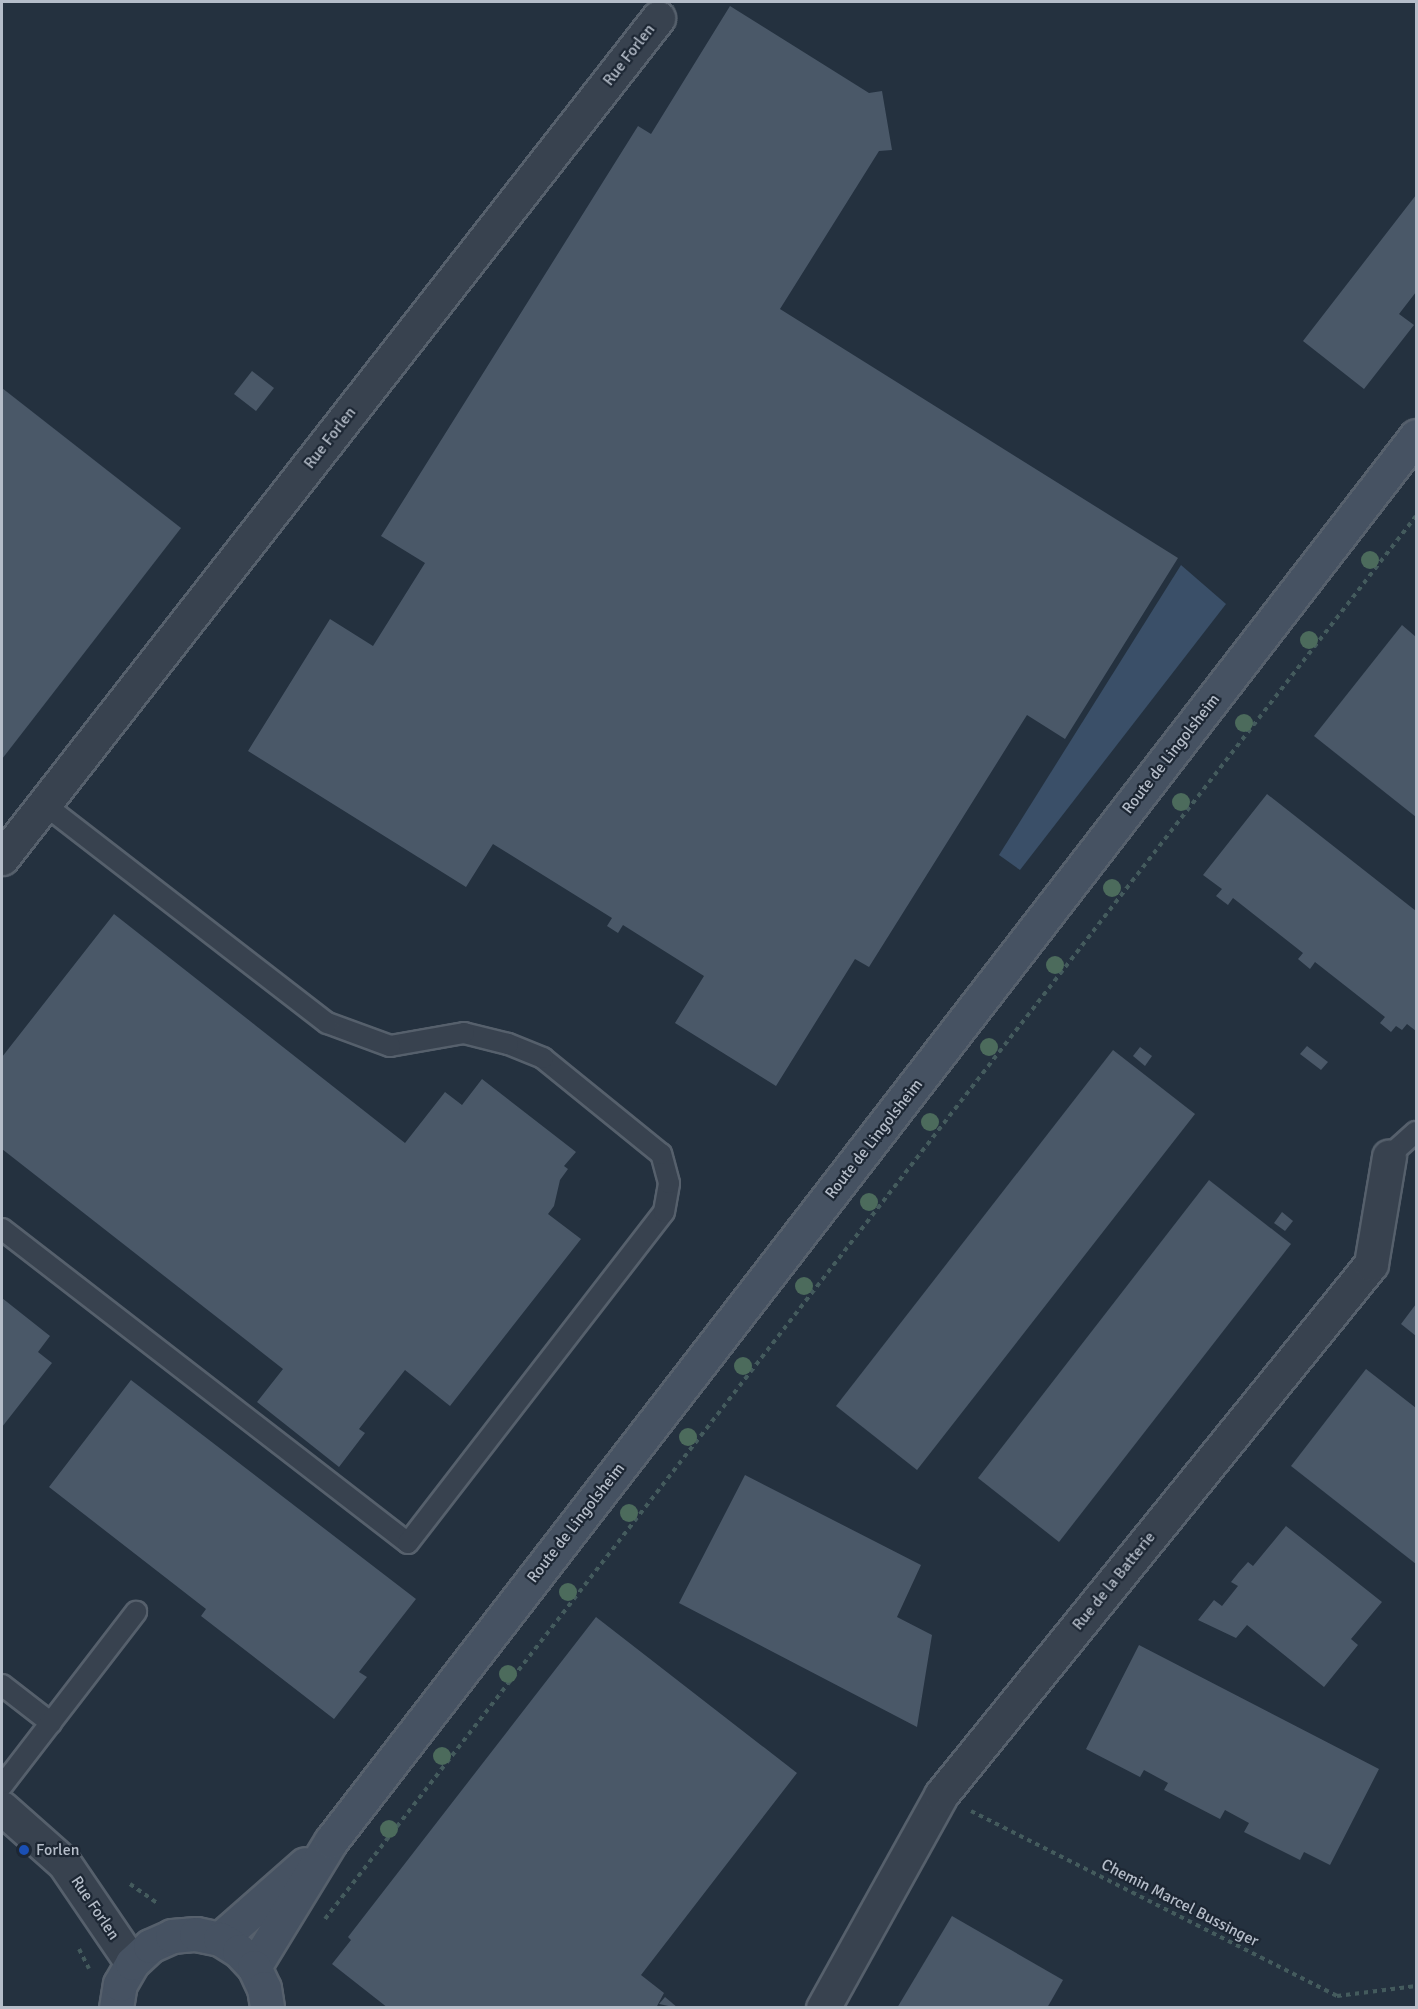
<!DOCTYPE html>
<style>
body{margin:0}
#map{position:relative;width:1418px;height:2009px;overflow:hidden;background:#24313f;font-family:Signika,sans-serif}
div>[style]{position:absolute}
.water>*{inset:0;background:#3a4f68}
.building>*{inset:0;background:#4a5868}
.path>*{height:4px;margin-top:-2px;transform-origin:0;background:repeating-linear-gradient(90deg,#445b5d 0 4.5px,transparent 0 9px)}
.roads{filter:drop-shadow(2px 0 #56606c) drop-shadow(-2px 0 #56606c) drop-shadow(0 2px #56606c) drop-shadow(0 -2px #56606c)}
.service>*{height:20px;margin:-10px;padding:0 10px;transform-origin:10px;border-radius:10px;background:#38424f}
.minor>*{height:33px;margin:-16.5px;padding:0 16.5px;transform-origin:16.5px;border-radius:16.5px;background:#38424f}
.secondary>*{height:33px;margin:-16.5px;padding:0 16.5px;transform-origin:16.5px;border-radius:16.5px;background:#465262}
.trees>*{width:18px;height:18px;margin:-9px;border-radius:50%;background:#4c6b5c}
.dots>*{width:16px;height:16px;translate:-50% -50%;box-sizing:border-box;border:3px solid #1d2734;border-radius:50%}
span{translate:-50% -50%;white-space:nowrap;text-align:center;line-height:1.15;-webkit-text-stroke:4.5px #1d2734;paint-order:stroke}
.street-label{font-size:16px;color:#b5bdc9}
.poi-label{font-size:16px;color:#b5bdc9}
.left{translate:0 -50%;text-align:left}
.frame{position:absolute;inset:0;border:3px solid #b5bdc9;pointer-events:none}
</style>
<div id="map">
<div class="water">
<div style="clip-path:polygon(1181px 565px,1226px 604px,1020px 870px,999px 855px)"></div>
</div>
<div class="building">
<div style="clip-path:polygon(730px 6px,869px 93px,882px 91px,892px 150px,879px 151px,780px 309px,1178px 558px,1065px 739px,1027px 715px,869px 967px,855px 959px,776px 1086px,675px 1023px,704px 976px,623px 925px,618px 933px,607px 926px,612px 918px,493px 844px,466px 887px,248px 751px,330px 619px,373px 646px,425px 563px,381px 536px,638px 126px,651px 134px)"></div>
<div style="clip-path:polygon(1416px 195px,1416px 292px,1399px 314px,1414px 325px,1364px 389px,1303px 341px)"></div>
<div style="clip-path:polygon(252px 371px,274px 388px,256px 411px,234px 394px)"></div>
<div style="clip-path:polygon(2px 388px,181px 528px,2px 759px)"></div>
<div style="clip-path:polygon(1402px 625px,1416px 637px,1416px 817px,1314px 736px)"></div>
<div style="clip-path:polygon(1267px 794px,1416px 911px,1416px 1031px,1407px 1024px,1402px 1030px,1396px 1026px,1391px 1032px,1380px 1023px,1385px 1017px,1315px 962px,1310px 969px,1298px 959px,1303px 953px,1233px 898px,1228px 905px,1216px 896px,1222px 889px,1203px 875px)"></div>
<div style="clip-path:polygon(114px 914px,405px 1143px,445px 1092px,462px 1105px,482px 1079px,576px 1152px,564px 1166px,568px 1169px,560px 1180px,554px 1206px,548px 1214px,581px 1239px,450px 1406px,405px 1370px,359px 1429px,365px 1433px,339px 1467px,257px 1402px,283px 1369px,2px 1149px,2px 1057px)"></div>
<div style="clip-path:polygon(1307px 1046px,1328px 1062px,1321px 1070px,1300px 1054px)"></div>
<div style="clip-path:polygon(1140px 1047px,1152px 1056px,1145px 1066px,1133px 1056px)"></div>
<div style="clip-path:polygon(1113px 1050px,1195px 1114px,917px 1470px,836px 1406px)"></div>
<div style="clip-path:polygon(1209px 1180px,1291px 1244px,1059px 1542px,978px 1478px)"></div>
<div style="clip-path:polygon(1282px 1212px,1293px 1221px,1285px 1231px,1274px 1223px)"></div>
<div style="clip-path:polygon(2px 1298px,50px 1336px,38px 1352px,52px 1363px,2px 1427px)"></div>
<div style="clip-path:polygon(1416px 1304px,1416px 1336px,1401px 1324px)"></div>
<div style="clip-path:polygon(1366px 1369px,1416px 1408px,1416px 1564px,1291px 1466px)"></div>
<div style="clip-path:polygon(131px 1380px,416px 1599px,359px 1672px,367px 1677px,334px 1719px,201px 1616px,206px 1609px,49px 1487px)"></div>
<div style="clip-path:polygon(745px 1475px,921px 1565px,897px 1617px,932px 1635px,917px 1727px,679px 1603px)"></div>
<div style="clip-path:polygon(1286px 1526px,1382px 1602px,1351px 1639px,1358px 1645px,1324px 1687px,1247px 1625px,1236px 1638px,1198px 1620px,1214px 1600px,1222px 1606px,1238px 1586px,1231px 1582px,1239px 1572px,1248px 1562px,1253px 1566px)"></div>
<div style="clip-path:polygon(596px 1617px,797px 1773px,641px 1975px,664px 1993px,656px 2008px,388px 2008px,332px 1964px,351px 1940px,348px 1937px)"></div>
<div style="clip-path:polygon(1139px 1645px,1379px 1769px,1330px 1865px,1304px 1852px,1300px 1860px,1244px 1832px,1249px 1823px,1225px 1810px,1220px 1819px,1164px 1790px,1168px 1783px,1144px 1770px,1140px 1777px,1086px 1749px)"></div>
<div style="clip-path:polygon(952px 1916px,1063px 1980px,1047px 2008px,897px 2008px)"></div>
<div style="clip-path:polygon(665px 1997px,678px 2008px,659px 2004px)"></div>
</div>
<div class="path">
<div style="left:971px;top:1811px;width:410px;rotate:26.8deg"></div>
<div style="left:1337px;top:1996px;width:80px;rotate:-7.2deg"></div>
<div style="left:130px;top:1884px;width:35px;rotate:35deg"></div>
<div style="left:325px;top:1919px;width:1777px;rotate:-52.13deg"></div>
<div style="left:79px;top:1949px;width:22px;rotate:63deg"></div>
</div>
<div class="roads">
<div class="service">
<div style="left:1389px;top:1156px;width:36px;rotate:-42deg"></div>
<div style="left:2px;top:1229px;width:513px;rotate:37.72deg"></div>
<div style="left:408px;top:1543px;width:418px;rotate:-52.3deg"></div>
<div style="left:664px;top:1212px;width:29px;rotate:-80deg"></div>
<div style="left:669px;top:1183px;width:30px;rotate:-105deg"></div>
<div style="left:661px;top:1154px;width:152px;rotate:-140.9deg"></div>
<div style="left:543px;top:1058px;width:38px;rotate:-158deg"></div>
<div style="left:508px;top:1044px;width:45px;rotate:-166deg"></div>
<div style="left:464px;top:1033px;width:75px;rotate:170deg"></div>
<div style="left:390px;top:1046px;width:67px;rotate:-159.9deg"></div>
<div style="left:327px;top:1023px;width:358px;rotate:-142.3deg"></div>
<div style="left:2px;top:1685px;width:62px;rotate:37.8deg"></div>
<div style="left:2px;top:1786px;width:220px;rotate:-52.4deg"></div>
</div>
<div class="minor">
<div style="left:2px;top:858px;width:1066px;rotate:-52.01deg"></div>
<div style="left:2px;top:1808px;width:83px;rotate:41.6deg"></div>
<div style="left:64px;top:1863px;width:121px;rotate:55.8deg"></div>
<div style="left:823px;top:2008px;width:244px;rotate:-61deg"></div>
<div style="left:941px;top:1795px;width:683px;rotate:-51deg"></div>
<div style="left:1371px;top:1264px;width:109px;rotate:-80.5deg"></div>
</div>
<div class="secondary">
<div style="left:220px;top:1939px;width:113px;rotate:-41.4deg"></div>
<div style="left:254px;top:1967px;width:148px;rotate:-58.6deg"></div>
<div style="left:331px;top:1841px;width:1775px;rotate:-52.32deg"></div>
<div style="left:116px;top:2008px;width:24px;rotate:-81deg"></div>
<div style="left:120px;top:1984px;width:24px;rotate:-60deg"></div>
<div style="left:132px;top:1963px;width:25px;rotate:-43deg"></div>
<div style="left:150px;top:1946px;width:24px;rotate:-24deg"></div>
<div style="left:172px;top:1936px;width:24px;rotate:-5deg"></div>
<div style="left:196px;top:1934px;width:25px;rotate:12deg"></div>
<div style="left:220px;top:1939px;width:22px;rotate:32deg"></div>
<div style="left:239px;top:1951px;width:22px;rotate:47deg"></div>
<div style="left:254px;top:1967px;width:23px;rotate:65deg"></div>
<div style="left:264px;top:1988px;width:20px;rotate:81deg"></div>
</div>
</div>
<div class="trees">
<div style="left:1370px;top:560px"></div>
<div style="left:1309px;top:640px"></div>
<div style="left:1244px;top:723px"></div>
<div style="left:1181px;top:802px"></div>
<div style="left:1112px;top:888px"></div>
<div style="left:1055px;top:965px"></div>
<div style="left:989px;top:1047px"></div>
<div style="left:930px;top:1122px"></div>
<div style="left:869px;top:1202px"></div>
<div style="left:804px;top:1286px"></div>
<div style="left:743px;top:1366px"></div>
<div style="left:688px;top:1437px"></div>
<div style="left:629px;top:1513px"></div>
<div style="left:568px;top:1592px"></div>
<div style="left:508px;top:1674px"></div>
<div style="left:442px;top:1756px"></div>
<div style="left:389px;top:1829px"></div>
</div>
<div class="dots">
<div style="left:24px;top:1850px;background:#1a4fb4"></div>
</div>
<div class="street-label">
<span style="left:629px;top:55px;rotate:-52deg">Rue Forlen</span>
<span style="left:330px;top:438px;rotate:-52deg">Rue Forlen</span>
<span style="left:1171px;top:754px;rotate:-52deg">Route de Lingolsheim</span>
<span style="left:874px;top:1139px;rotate:-52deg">Route de Lingolsheim</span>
<span style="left:576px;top:1523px;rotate:-52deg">Route de Lingolsheim</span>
<span style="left:1114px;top:1581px;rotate:-51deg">Rue de la Batterie</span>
<span style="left:1180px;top:1903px;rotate:27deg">Chemin Marcel Bussinger</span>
<span style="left:95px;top:1908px;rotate:56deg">Rue Forlen</span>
</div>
<div class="poi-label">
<span class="left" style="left:36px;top:1850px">Forlen</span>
</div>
<div class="frame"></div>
</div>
